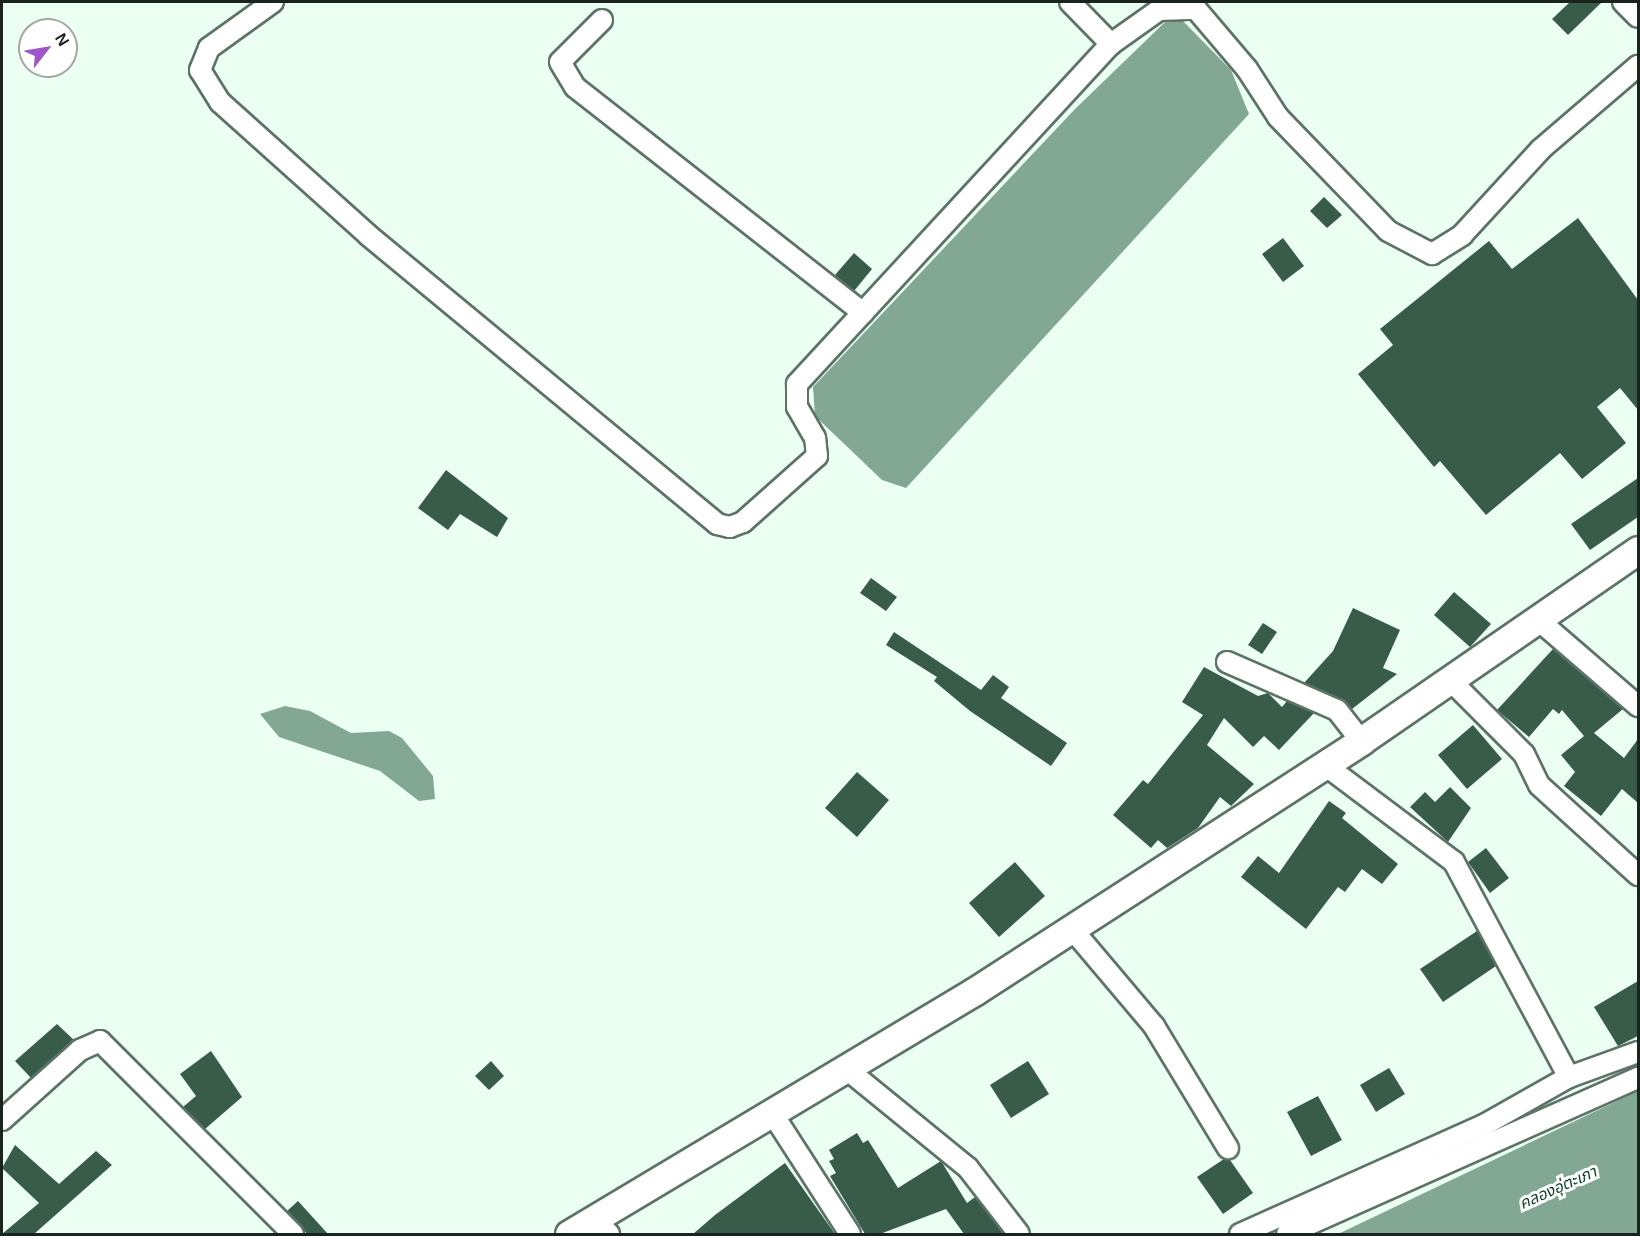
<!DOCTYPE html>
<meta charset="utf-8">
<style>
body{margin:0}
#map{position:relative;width:1640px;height:1236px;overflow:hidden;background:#ebfff3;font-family:Arial,"Noto Sans Thai",sans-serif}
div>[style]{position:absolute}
.water>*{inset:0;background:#82a893}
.building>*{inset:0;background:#385c49}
.roads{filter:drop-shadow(2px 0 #5d7367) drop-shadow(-2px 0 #5d7367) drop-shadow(0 2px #5d7367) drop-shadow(0 -2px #5d7367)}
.street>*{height:20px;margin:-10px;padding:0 10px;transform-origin:10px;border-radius:10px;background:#fff}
.secondary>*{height:27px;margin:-13.5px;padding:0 13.5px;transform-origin:13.5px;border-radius:13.5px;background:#fff}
span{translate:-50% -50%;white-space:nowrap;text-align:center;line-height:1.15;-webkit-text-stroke:6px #fff;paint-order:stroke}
.water-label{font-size:16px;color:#0b3e29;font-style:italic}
.frame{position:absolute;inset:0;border:3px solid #1a241f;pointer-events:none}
.north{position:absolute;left:18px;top:18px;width:60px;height:60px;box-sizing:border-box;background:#fff;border:2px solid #a3a7a5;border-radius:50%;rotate:59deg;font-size:16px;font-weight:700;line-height:24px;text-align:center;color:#1a241f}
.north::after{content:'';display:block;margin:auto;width:21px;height:27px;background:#9e56ca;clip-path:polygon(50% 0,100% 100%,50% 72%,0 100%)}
</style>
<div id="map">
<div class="water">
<div style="clip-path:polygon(1181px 19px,1231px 70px,1249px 114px,906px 488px,882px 480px,815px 416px,813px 387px,1075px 109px,1165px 22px)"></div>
<div style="clip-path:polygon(285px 706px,310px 711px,351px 733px,389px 731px,402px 738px,433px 776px,435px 799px,419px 801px,380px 771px,279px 737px,260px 714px)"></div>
<div style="clip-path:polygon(1638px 1091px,1638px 1234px,1338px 1234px)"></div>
</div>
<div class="building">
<div style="clip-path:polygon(1570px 2px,1602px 2px,1568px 35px,1552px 19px)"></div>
<div style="clip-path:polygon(1324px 197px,1342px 215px,1327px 228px,1310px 211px)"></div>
<div style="clip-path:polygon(1578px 218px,1638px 300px,1638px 410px,1620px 388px,1597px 407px,1626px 443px,1582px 479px,1560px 453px,1486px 515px,1440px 461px,1434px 467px,1358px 374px,1393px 345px,1380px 329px,1489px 241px,1512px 269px)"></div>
<div style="clip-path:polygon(1283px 238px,1304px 266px,1283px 282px,1262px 254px)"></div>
<div style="clip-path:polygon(854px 253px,872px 269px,854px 291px,835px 275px)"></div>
<div style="clip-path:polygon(446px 470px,508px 518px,497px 537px,460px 514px,448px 530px,418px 508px)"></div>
<div style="clip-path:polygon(1638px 478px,1638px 517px,1590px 550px,1571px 524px)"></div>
<div style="clip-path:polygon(871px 578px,897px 597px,886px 611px,860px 593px)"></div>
<div style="clip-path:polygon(1454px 592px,1491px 624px,1470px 647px,1434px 615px)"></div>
<div style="clip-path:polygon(1353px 608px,1400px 630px,1383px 668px,1397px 674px,1352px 709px,1342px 699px,1304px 683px,1333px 651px)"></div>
<div style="clip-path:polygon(1263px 623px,1277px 632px,1262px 654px,1248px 645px)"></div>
<div style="clip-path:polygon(894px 632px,981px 690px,993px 675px,1009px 687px,1001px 698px,1067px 743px,1051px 766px,970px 711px,934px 681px,937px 677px,886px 645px)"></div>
<div style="clip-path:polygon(1553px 649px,1623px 709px,1594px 733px,1624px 758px,1638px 739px,1638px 803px,1622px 789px,1601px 816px,1564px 786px,1575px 772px,1561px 755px,1584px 736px,1562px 710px,1559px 714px,1553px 709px,1529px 737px,1497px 710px)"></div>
<div style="clip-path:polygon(1204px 667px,1258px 696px,1268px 693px,1282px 707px,1287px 701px,1314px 713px,1279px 750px,1264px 736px,1253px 747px,1224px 718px,1207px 745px,1254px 784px,1231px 806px,1220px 797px,1198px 828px,1167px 848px,1158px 840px,1151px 848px,1113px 815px,1143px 780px,1148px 784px,1203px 715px,1182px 702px)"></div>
<div style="clip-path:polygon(1473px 725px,1502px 759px,1467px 789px,1438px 755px)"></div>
<div style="clip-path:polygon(857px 772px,889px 800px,857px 837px,825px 808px)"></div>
<div style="clip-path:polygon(1450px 787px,1471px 808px,1448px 842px,1410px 807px,1425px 792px,1435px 802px)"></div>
<div style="clip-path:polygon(1329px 801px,1346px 813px,1342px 818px,1398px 864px,1382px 884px,1362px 869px,1345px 892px,1338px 887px,1306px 929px,1241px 877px,1258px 856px,1279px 873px)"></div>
<div style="clip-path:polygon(1486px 848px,1509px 878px,1490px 893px,1468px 862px)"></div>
<div style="clip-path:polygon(1015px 862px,1045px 896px,999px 937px,969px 903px)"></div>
<div style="clip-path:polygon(1477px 931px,1496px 966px,1443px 1002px,1420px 969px)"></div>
<div style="clip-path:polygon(1638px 981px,1638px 1036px,1618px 1046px,1594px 1007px)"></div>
<div style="clip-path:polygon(57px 1024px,74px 1040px,31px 1078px,15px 1061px)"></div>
<div style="clip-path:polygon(211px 1051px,242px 1097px,205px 1129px,183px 1107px,196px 1096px,180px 1074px)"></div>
<div style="clip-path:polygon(491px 1061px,504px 1076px,489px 1090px,475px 1076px)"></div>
<div style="clip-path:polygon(1028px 1061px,1049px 1094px,1011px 1118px,990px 1085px)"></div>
<div style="clip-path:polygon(1389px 1068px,1405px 1094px,1376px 1112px,1360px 1085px)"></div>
<div style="clip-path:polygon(1318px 1096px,1342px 1140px,1311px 1156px,1287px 1112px)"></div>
<div style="clip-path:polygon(857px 1133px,863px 1143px,868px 1140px,898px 1188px,941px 1161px,967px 1203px,975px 1197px,1004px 1234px,964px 1234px,946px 1209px,880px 1234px,865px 1234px,830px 1176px,836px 1173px,829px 1161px,834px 1159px,829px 1150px)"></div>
<div style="clip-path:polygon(15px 1145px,59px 1184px,96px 1151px,112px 1165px,34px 1234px,2px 1234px,39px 1203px,2px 1168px)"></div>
<div style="clip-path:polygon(1224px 1159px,1230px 1160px,1253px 1193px,1223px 1214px,1197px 1177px)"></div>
<div style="clip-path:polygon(785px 1163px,835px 1234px,693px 1234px,715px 1215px)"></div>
<div style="clip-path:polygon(298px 1201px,328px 1234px,307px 1234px,287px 1211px)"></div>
</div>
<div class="roads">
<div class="street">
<div style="left:273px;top:2px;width:79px;rotate:144.3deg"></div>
<div style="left:209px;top:48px;width:24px;rotate:112deg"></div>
<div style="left:200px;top:70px;width:38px;rotate:58deg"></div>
<div style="left:220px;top:102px;width:199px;rotate:41.9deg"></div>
<div style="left:368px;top:235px;width:453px;rotate:39.6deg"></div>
<div style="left:717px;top:524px;width:13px;rotate:13deg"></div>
<div style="left:730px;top:527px;width:14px;rotate:-21deg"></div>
<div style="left:743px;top:522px;width:99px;rotate:-41.7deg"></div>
<div style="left:817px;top:456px;width:18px;rotate:-96deg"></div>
<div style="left:815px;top:438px;width:36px;rotate:-120deg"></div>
<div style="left:797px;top:407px;width:23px;rotate:-90deg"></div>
<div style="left:797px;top:384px;width:463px;rotate:-47.3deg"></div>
<div style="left:1111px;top:44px;width:59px;rotate:-35.3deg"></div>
<div style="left:1159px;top:10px;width:37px;rotate:-2deg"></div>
<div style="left:1196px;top:9px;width:79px;rotate:49.6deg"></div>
<div style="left:1247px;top:69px;width:57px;rotate:57.1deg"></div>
<div style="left:1278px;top:117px;width:158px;rotate:46deg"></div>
<div style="left:1388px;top:231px;width:50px;rotate:27.6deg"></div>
<div style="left:1432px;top:254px;width:36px;rotate:-32deg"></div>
<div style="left:1462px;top:235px;width:117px;rotate:-47.4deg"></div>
<div style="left:1541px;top:149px;width:128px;rotate:-40.6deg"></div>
<div style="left:1070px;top:2px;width:59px;rotate:45.7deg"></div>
<div style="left:1623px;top:2px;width:21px;rotate:45deg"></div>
<div style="left:602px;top:20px;width:59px;rotate:135deg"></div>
<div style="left:560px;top:62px;width:29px;rotate:59deg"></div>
<div style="left:575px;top:87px;width:366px;rotate:38.1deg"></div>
<div style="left:1536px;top:618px;width:135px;rotate:40.8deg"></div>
<div style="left:1227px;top:662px;width:120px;rotate:23.6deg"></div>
<div style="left:1337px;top:710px;width:39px;rotate:52deg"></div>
<div style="left:1449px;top:679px;width:106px;rotate:45deg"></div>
<div style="left:1524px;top:754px;width:34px;rotate:64deg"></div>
<div style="left:1539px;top:785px;width:134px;rotate:42.3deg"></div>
<div style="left:1325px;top:765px;width:161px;rotate:36.9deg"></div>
<div style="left:1454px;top:862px;width:244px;rotate:61.9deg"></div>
<div style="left:1072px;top:929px;width:127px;rotate:49.8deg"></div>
<div style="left:1154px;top:1026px;width:143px;rotate:58.8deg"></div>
<div style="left:849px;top:1071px;width:154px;rotate:39.2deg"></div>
<div style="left:968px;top:1168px;width:83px;rotate:52.3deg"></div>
<div style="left:774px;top:1116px;width:140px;rotate:57.2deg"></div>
<div style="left:2px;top:1120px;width:105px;rotate:-41.9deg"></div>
<div style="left:80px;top:1050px;width:22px;rotate:-24deg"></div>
<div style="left:100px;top:1041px;width:273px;rotate:45deg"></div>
<div style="left:595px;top:1220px;width:20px;rotate:45deg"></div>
<div style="left:1240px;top:1234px;width:267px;rotate:-24.1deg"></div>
<div style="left:1484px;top:1125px;width:98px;rotate:-29.5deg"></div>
<div style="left:1569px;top:1077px;width:73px;rotate:-19.9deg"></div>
<div style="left:1287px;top:1234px;width:384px;rotate:-24deg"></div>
</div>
<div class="secondary">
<div style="left:569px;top:1234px;width:473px;rotate:-30.9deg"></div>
<div style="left:975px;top:991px;width:460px;rotate:-32.9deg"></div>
<div style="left:1361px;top:741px;width:336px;rotate:-34.6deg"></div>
</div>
</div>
<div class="water-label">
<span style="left:1558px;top:1188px;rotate:-24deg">คลองอุ่ตะเภา</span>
</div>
<div class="frame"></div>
<div class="north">N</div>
</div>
